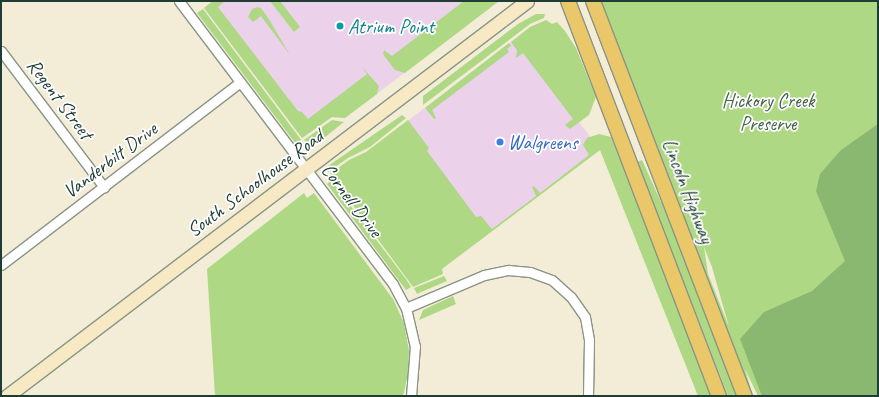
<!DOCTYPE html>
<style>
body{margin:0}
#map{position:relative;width:879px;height:397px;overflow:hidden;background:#f3edd8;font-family:Caveat,sans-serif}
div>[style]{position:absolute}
.built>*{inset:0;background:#ecd1ea}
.green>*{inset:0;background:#aed883}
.forest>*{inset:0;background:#8ab871}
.roads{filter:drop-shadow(1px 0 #899586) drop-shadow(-1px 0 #899586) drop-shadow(0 1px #899586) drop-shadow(0 -1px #899586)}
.street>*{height:9px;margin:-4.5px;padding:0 4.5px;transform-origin:4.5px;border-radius:4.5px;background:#fff}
.secondary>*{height:13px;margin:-6.5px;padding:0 6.5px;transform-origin:6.5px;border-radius:6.5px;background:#f7e9c3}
.primary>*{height:14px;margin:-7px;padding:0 7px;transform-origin:7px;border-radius:7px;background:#eac769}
.dots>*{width:11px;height:11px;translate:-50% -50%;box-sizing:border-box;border:2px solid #fff;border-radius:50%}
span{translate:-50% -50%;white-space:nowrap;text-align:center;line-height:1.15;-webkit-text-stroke:3.5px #fff;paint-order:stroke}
.culture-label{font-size:20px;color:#0d838f}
.left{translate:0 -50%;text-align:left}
.street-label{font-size:20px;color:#1f3d34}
.park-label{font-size:20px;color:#436448}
.shop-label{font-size:20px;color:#366cbe}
.frame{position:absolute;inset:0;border:2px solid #1f3d34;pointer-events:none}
</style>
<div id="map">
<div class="built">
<div style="clip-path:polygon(213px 1px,499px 1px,345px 118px,332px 117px,302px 138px,204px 8px)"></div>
<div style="clip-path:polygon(516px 38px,600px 150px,441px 269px,358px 159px)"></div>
</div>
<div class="green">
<div style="clip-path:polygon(213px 1px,225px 1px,218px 7px,298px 111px,302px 112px,308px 119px,367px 74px,362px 67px,379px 86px,377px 94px,345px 118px,332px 117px,302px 138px,204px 8px)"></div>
<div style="clip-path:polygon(270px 1px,280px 1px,300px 27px,294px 32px)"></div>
<div style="clip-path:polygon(464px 1px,499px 1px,405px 73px,395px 70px,383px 54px,384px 50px,392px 56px)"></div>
<div style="clip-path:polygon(evenodd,601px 1px,878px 1px,878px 396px,758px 396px,745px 369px,753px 396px,601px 1px,704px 247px,712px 267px,729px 327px,708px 274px,704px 247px)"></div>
<div style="clip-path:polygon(257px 7px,261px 8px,270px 21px,290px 55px,261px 16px,253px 22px,248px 17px,252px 9px)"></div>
<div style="clip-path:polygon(203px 9px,299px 137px,301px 140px,296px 144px,197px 13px)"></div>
<div style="clip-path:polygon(536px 14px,545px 14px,544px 18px,530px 24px,423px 105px,423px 96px,427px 93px,518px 24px)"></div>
<div style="clip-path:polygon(546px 20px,552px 24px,557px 22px,565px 31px,576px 48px,596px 97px,589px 115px,570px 129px,565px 125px,573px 119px,523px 53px,516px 58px,517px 50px,511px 42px,530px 27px)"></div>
<div style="clip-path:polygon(509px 43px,511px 46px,507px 49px,509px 52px,432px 110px,436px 118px,434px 119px,425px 108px)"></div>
<div style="clip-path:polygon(402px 115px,406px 118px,370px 147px,348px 158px,328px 172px,326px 168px,328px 166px)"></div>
<div style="clip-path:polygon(332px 120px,344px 122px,314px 146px,309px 146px,304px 140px)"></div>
<div style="clip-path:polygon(408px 120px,429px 148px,427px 151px,476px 217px,481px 216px,492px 229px,536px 196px,532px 187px,534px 186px,540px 193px,589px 155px,583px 145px,587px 138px,599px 134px,611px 137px,712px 396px,698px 396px,600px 150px,442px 269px,443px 274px,413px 287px,330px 174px,349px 160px,366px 152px)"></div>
<div style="clip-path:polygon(642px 160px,666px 213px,737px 396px,728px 396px,637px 162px)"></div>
<div style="clip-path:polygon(331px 180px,406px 279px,411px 287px,406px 290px,327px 184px)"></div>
<div style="clip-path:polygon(304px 193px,307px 198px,314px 193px,393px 299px,404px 323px,409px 351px,408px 374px,403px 396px,215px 396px,207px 269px)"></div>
<div style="clip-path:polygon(444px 276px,447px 281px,428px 289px,417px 294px,414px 288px)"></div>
<div style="clip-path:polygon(453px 296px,456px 304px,419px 320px,423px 310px)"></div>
</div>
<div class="forest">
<div style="clip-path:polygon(878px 124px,878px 396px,762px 396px,740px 339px,764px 312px,812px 291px,845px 261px,816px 191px,820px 174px,841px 150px)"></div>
</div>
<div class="roads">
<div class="street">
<div style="left:179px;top:1px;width:355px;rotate:52.9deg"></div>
<div style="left:393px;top:284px;width:27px;rotate:62deg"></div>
<div style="left:406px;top:308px;width:39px;rotate:77deg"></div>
<div style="left:415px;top:346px;width:50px;rotate:94.6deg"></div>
<div style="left:1px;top:51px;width:171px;rotate:52.9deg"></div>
<div style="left:1px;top:265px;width:301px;rotate:-37.4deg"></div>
<div style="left:406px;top:308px;width:85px;rotate:-22.9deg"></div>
<div style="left:484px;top:275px;width:25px;rotate:-12deg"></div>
<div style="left:508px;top:270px;width:22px;rotate:5deg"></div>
<div style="left:530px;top:272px;width:23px;rotate:20deg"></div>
<div style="left:552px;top:280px;width:25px;rotate:42deg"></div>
<div style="left:571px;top:297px;width:24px;rotate:55deg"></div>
<div style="left:585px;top:317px;width:23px;rotate:80deg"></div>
<div style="left:589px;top:340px;width:56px;rotate:91deg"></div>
</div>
<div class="secondary">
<div style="left:7px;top:396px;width:653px;rotate:-37.22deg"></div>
</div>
<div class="primary">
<div style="left:568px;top:1px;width:423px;rotate:69.1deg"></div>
<div style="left:593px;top:1px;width:423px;rotate:69deg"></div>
</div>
</div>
<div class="dots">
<div style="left:340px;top:26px;background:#0f9aa8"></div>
<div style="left:500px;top:142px;background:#3f7fe0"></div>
</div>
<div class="culture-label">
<span class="left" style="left:348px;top:26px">Atrium Point</span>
</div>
<div class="street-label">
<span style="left:60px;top:99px;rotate:53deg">Regent Street</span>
<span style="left:110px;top:160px;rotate:-37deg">Vanderbilt Drive</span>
<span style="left:255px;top:183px;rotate:-37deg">South Schoolhouse Road</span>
<span style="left:688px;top:191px;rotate:69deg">Lincoln Highway</span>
<span style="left:352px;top:200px;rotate:53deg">Cornell Drive</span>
</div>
<div class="park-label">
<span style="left:768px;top:112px">Hickory Creek<br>Preserve</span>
</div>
<div class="shop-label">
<span class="left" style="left:508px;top:142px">Walgreens</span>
</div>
<div class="frame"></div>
</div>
